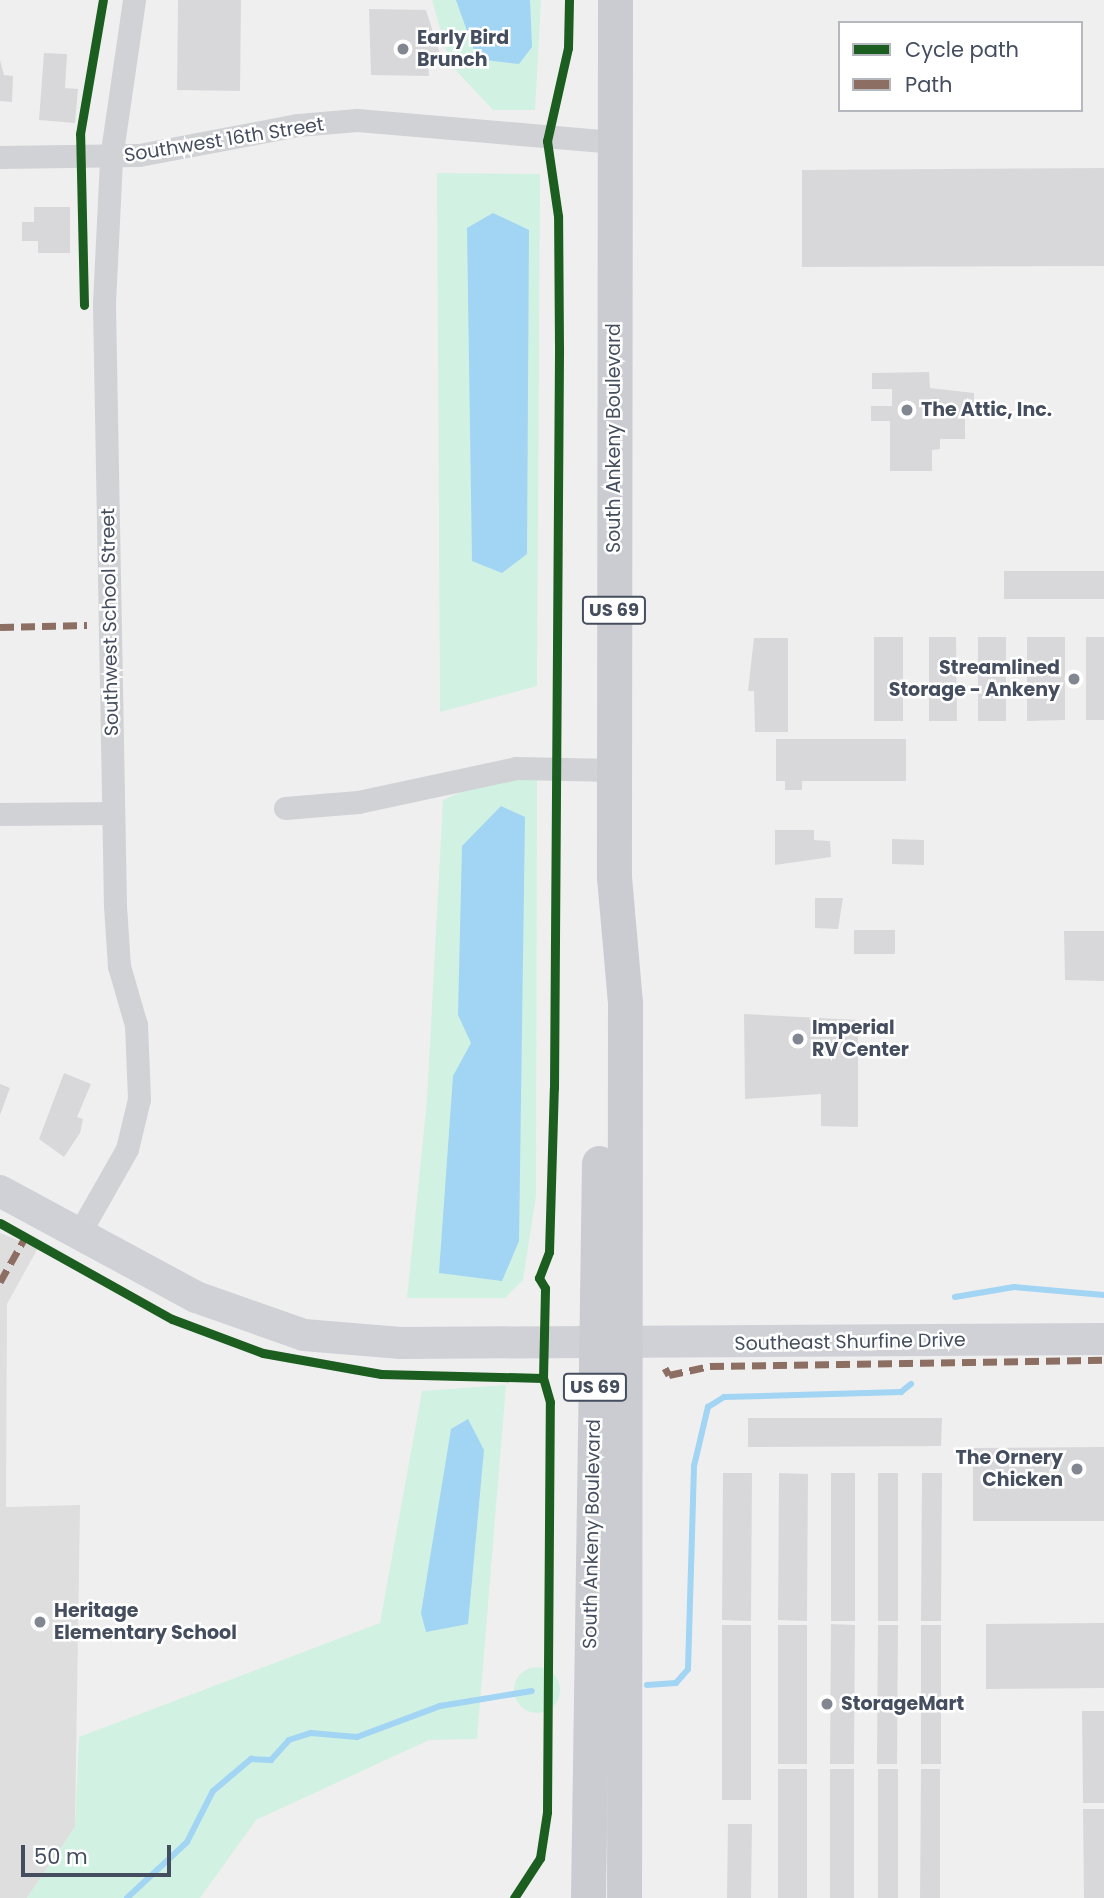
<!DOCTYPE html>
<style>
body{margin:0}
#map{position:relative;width:1104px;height:1898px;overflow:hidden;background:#f0efef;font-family:Poppins,sans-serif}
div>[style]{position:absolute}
.education>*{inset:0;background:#dfdedf}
.green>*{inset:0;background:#d1f1e3}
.round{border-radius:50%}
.water>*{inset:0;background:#a2d4f3}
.stream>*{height:6px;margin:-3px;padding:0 3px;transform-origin:3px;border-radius:3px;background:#a2d4f3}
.building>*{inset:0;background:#d8d8db}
.street>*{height:23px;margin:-11.5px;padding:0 11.5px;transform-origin:11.5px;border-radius:11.5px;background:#d1d2d6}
.secondary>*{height:32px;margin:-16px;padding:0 16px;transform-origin:16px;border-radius:16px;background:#cfd1d6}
.primary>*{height:35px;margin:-17.5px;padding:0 17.5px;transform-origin:17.5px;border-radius:17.5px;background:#caccd1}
.quiet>*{height:7px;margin-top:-3.5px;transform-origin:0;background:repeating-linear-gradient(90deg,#8d6e63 0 14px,transparent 0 21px)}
.cycleway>*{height:9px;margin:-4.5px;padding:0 4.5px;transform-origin:4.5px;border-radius:4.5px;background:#1b5e20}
.dots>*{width:19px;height:19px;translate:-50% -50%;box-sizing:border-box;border:4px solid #fff;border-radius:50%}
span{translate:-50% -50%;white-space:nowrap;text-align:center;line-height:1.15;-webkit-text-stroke:5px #fff;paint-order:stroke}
.shield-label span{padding:2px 5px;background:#fff;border:2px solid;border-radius:5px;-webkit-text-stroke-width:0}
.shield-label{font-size:18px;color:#454e5e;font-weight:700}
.poi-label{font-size:19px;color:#454e5e;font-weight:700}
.left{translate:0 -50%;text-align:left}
.right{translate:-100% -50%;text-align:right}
.street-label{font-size:19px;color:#454e5e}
.legend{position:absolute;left:838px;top:21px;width:245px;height:91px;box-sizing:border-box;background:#fff;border:2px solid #b5b8bf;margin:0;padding:9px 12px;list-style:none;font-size:21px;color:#454e5e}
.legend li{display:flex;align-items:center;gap:14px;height:35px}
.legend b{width:35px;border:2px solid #b5b8bf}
.scale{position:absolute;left:21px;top:1845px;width:150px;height:32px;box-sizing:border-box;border:4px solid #454e5e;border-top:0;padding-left:9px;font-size:21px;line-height:24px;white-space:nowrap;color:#454e5e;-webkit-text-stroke:5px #fff;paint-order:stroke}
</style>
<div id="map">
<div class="education">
<div style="clip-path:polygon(0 1233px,38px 1248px,7px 1304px,6px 1507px,80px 1505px,75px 1827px,27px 1898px,0 1898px)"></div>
</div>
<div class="green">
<div style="clip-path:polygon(432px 0,541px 0,535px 110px,493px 110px,450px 64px)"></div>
<div style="clip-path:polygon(437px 173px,540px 174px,537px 686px,440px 712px)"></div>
<div style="clip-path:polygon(537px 775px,536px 1196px,523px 1280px,505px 1298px,407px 1298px,427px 1100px,443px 800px,499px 776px)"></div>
<div style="clip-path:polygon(506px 1385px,477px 1739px,429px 1740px,256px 1820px,200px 1898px,27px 1898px,75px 1827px,79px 1737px,380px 1623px,422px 1391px)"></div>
<div class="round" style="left:514px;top:1667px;width:46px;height:46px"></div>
</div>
<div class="water">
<div style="clip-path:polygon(456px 0,530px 0,532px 47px,519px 64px,477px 59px)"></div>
<div style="clip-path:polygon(493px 213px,529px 230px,527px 554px,502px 573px,472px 561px,467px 228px)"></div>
<div style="clip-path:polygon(501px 806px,525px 817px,519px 1241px,502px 1281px,439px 1273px,453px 1076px,471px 1043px,458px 1015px,462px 846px)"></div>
<div style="clip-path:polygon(468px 1419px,484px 1450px,468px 1624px,426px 1632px,421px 1613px,451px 1429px)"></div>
</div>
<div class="stream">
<div style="left:955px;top:1297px;width:60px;rotate:-9.6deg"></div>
<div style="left:1014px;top:1287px;width:90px;rotate:5.1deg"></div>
<div style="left:647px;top:1685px;width:29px;rotate:-4deg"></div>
<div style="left:676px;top:1683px;width:18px;rotate:-49deg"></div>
<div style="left:688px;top:1669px;width:203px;rotate:-88.3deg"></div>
<div style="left:694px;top:1466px;width:61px;rotate:-76.7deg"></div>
<div style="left:708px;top:1407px;width:19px;rotate:-32deg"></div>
<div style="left:724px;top:1397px;width:177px;rotate:-1.6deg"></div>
<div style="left:901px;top:1392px;width:13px;rotate:-39deg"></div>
<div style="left:127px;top:1898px;width:82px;rotate:-43deg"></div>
<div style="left:187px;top:1842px;width:57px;rotate:-63deg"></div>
<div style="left:213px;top:1791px;width:50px;rotate:-40.1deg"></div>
<div style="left:251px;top:1759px;width:20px;rotate:3deg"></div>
<div style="left:271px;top:1760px;width:27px;rotate:-48deg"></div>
<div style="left:289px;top:1740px;width:23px;rotate:-18deg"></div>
<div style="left:311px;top:1733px;width:46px;rotate:5deg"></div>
<div style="left:357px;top:1737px;width:89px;rotate:-20.5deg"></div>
<div style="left:440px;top:1706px;width:93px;rotate:-9.3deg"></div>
</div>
<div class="building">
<div style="clip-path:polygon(178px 0,241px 0,240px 91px,177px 90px)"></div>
<div style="clip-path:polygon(369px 9px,426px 10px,443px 63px,428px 64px,429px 76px,371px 75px)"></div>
<div style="clip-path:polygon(44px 53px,67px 54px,65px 88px,78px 89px,75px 123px,39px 120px)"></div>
<div style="clip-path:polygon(0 60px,4px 75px,13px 76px,12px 102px,0 101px)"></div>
<div style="clip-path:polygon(1104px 168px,1104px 266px,802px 267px,802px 170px)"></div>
<div style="clip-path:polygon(34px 207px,70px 207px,70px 253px,38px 253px,38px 241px,22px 241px,22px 222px,34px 222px)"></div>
<div style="clip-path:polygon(929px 372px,930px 388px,974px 393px,974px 413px,965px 413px,965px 439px,940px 439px,940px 449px,932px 450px,932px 471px,890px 471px,890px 421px,871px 421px,871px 406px,892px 406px,892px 389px,872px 389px,872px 373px)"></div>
<div style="clip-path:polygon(1004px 571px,1104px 571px,1104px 599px,1004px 599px)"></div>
<div style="clip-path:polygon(874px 637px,903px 637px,903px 721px,874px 721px)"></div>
<div style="clip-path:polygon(929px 637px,956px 637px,957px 721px,929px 721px)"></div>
<div style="clip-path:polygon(978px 637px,1006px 637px,1006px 721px,978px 721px)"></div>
<div style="clip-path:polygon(1027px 637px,1065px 637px,1065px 720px,1027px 721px)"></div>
<div style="clip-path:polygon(1086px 637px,1104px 637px,1104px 720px,1086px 720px)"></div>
<div style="clip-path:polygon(754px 638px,788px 638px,788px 732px,755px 732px,754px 691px,748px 691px)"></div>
<div style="clip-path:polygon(776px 739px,906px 739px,906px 781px,802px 781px,802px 790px,785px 790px,785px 781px,776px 781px)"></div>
<div style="clip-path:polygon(775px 830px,814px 830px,814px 840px,830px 841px,831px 857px,775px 865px)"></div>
<div style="clip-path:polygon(892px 839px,924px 840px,924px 865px,892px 864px)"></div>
<div style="clip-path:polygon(815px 898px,843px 898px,838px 929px,815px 928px)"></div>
<div style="clip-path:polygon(854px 930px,895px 930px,895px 954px,854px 954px)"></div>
<div style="clip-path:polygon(1064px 931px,1104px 931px,1104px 981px,1065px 980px)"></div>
<div style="clip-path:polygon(744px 1014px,858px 1020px,858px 1127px,821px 1126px,821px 1094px,745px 1099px)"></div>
<div style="clip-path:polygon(64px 1073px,91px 1084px,77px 1117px,83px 1119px,80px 1133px,64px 1157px,39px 1139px)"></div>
<div style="clip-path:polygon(0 1084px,10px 1088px,0 1115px)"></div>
<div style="clip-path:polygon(748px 1418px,942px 1418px,941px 1446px,748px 1447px)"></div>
<div style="clip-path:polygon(1104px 1447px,1104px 1521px,973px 1521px,973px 1448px)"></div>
<div style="clip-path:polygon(723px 1473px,752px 1473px,751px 1621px,722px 1620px)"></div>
<div style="clip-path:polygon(779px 1473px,808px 1474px,807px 1621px,778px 1620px)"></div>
<div style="clip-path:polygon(831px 1473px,855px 1473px,855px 1621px,831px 1621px)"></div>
<div style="clip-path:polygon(878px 1473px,898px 1473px,898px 1621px,878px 1621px)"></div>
<div style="clip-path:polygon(922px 1473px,942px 1473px,941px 1621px,921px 1621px)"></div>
<div style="clip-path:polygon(1104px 1623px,1104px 1688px,986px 1689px,986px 1624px)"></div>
<div style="clip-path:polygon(831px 1624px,855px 1625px,854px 1764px,830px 1764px)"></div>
<div style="clip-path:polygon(722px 1625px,751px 1625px,751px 1800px,722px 1800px)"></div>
<div style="clip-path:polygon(778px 1625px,807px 1625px,807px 1764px,778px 1764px)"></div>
<div style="clip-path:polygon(878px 1625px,898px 1625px,897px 1764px,877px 1764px)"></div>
<div style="clip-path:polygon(921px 1625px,941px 1625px,941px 1764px,921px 1764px)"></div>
<div style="clip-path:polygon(1082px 1711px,1104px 1711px,1104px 1803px,1083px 1803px)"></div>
<div style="clip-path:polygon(778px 1769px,807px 1769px,807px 1898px,778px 1898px)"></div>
<div style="clip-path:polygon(830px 1769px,854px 1769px,854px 1898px,830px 1898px)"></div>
<div style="clip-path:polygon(878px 1769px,898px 1769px,898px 1898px,878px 1898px)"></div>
<div style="clip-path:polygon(921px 1769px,940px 1769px,940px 1898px,920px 1898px)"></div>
<div style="clip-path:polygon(1083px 1809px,1104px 1809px,1104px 1898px,1084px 1898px)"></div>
<div style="clip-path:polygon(728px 1824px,752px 1824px,751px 1898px,727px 1898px)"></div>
</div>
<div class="street">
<div style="left:0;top:157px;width:139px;rotate:-0.8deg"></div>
<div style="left:139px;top:155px;width:162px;rotate:-10.7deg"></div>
<div style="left:298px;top:125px;width:59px;rotate:-4.8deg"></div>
<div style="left:357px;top:120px;width:259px;rotate:4.9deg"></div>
<div style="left:285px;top:808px;width:73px;rotate:-4.7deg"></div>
<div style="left:358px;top:802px;width:162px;rotate:-12.1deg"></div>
<div style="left:516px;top:768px;width:98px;rotate:1.2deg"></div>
<div style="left:0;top:814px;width:113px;rotate:-0.5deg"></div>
<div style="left:81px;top:1230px;width:93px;rotate:-60.4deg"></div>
<div style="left:127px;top:1149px;width:51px;rotate:-76.5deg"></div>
<div style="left:139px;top:1099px;width:74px;rotate:-92.3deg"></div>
<div style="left:136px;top:1025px;width:61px;rotate:-106.1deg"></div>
<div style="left:119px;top:966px;width:61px;rotate:-93.8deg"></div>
<div style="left:115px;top:905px;width:602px;rotate:-91.05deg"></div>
<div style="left:104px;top:303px;width:145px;rotate:-87.2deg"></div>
<div style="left:111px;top:158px;width:160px;rotate:-81.7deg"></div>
</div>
<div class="secondary">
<div style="left:0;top:1191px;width:223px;rotate:28.4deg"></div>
<div style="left:196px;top:1297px;width:114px;rotate:19.4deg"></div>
<div style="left:304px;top:1335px;width:97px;rotate:4.7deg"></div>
<div style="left:401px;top:1343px;width:703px;rotate:-0.33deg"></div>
</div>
<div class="primary">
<div style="left:615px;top:0;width:877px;rotate:90.07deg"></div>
<div style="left:614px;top:877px;width:125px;rotate:85deg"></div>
<div style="left:625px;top:1002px;width:896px;rotate:90.06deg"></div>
<div style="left:588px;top:1898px;width:735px;rotate:-89.14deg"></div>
</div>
<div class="quiet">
<div style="left:0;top:627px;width:87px;rotate:-1.3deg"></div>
<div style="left:0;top:1282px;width:53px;rotate:-60.5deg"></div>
<div style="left:665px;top:1368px;width:8px;rotate:60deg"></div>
<div style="left:669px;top:1375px;width:42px;rotate:-12.4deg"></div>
<div style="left:710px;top:1366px;width:394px;rotate:-0.9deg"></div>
</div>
<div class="cycleway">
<div style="left:84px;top:305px;width:171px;rotate:-91.3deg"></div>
<div style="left:80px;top:134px;width:136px;rotate:-80.3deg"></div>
<div style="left:0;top:1223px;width:197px;rotate:29.2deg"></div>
<div style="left:172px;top:1319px;width:97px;rotate:20.5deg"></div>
<div style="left:263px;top:1353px;width:120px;rotate:10.1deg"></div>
<div style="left:381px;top:1374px;width:162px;rotate:1.4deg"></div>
<div style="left:514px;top:1898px;width:48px;rotate:-57deg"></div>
<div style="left:540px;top:1858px;width:47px;rotate:-81.3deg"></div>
<div style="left:547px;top:1812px;width:410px;rotate:-89.6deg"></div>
<div style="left:550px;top:1402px;width:25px;rotate:-106deg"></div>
<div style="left:543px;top:1378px;width:90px;rotate:-88.7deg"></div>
<div style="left:545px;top:1288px;width:12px;rotate:-121deg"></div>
<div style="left:539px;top:1278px;width:28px;rotate:-69deg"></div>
<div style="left:549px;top:1252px;width:164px;rotate:-88.3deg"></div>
<div style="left:554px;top:1088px;width:741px;rotate:-89.61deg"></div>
<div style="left:559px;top:347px;width:131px;rotate:-90.4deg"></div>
<div style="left:558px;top:216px;width:76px;rotate:-98.3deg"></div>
<div style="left:547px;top:141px;width:95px;rotate:-77.3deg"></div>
<div style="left:568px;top:48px;width:48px;rotate:-88.8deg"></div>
</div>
<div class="dots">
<div style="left:403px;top:49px;background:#818691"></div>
<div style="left:907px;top:410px;background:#818691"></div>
<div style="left:1074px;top:679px;background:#818691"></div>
<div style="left:798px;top:1039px;background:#818691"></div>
<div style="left:1077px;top:1469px;background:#818691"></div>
<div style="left:40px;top:1622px;background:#818691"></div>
<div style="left:827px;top:1704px;background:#818691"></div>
</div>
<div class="shield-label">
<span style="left:614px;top:610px">US 69</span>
<span style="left:595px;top:1387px">US 69</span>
</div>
<div class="poi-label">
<span class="left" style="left:417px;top:49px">Early Bird<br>Brunch</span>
<span class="left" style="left:921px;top:410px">The Attic, Inc.</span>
<span class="right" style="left:1060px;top:679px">Streamlined<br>Storage - Ankeny</span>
<span class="left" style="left:812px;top:1039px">Imperial<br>RV Center</span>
<span class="right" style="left:1063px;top:1469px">The Ornery<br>Chicken</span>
<span class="left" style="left:54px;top:1622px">Heritage<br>Elementary School</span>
<span class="left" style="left:841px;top:1704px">StorageMart</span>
</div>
<div class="street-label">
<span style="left:224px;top:140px;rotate:-9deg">Southwest 16th Street</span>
<span style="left:614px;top:438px;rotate:-90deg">South Ankeny Boulevard</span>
<span style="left:110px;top:622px;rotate:-91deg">Southwest School Street</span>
<span style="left:850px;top:1342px;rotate:-1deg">Southeast Shurfine Drive</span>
<span style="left:592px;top:1534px;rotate:-89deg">South Ankeny Boulevard</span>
</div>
<ul class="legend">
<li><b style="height:9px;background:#1b5e20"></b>Cycle path</li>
<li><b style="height:9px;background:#8d6e63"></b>Path</li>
</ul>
<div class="scale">50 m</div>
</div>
